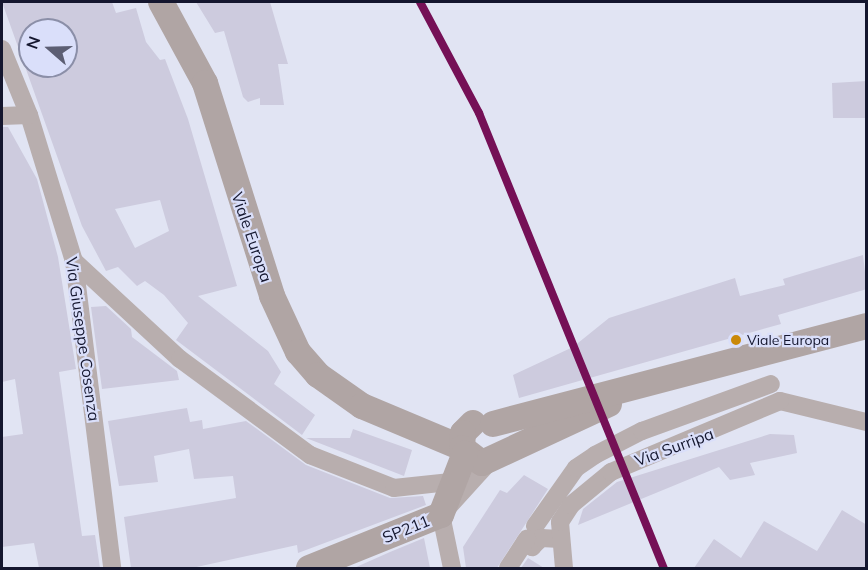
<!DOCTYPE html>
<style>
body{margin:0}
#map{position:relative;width:868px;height:570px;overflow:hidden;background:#e1e4f3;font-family:Mulish,sans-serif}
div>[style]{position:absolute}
.building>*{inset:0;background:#cdcbde}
.street>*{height:18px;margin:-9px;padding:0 9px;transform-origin:9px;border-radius:9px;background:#b8aeae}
.secondary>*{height:26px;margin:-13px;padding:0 13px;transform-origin:13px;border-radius:13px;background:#b0a5a4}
.rail-1>*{height:8px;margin:-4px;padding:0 4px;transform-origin:4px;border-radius:4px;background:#751056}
.dots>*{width:16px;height:16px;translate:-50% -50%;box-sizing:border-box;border:3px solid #dadffa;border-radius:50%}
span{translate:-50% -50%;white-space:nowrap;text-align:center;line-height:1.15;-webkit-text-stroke:4.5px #dadffa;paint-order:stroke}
.bus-label{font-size:14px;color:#14162e}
.left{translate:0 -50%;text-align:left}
.street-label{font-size:16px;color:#14162e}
.frame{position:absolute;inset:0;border:3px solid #14162e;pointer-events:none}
.north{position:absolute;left:18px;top:18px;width:60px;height:60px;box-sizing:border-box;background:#dadffa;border:2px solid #8b8fa8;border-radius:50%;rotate:290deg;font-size:16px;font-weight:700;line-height:24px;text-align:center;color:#14162e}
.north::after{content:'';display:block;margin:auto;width:21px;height:27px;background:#5c5e73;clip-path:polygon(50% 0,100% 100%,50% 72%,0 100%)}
</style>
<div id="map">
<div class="building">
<div style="clip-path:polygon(evenodd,2px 2px,112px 2px,116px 13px,136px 8px,146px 42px,160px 60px,165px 59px,188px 119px,237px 286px,198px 296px,268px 351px,281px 372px,274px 384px,315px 415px,302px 435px,176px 340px,188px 323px,164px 295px,145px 281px,137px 286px,118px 267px,106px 271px,82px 226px,2px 2px,30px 30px,66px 30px,66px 66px,30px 66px,30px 30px,2px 2px,160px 200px,169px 231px,135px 248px,115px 209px,160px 200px)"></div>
<div style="clip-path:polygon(196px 2px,270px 2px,288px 64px,278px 64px,284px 105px,260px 105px,260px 98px,248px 102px,243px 97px,224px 31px,215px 33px)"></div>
<div style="clip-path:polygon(867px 81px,867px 118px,833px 118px,832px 83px)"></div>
<div style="clip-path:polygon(2px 127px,8px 127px,37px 179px,58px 257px,76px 369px,59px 372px,82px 536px,95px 535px,100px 568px,39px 568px,34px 543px,2px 547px,2px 437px,23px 434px,15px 379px,2px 382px)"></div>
<div style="clip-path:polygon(863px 255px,867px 289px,778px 315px,781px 324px,519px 398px,513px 375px,573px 347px,609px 318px,735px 278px,740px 296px,785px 285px,783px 279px)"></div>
<div style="clip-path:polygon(106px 306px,131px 329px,132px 337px,177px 371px,179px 380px,102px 389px,91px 307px)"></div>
<div style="clip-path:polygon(187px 408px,190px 422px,202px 420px,203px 429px,246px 421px,306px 465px,390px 498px,423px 496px,426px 505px,298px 553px,297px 545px,192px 568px,131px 568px,124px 517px,236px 498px,233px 476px,194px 479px,189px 449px,154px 456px,158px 482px,119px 486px,108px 421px)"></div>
<div style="clip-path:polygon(353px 429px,412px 450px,404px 476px,306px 438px,350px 438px)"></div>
<div style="clip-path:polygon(770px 434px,794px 435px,797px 453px,750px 463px,755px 475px,730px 480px,719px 467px,578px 525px,583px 509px,617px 482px)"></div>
<div style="clip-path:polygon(524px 475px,548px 489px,497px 568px,466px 568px,463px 547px,500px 490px,507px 493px)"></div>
<div style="clip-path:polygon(842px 510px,867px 525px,867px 568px,694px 568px,714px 539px,741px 558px,764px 521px,817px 551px)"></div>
<div style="clip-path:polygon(424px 538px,430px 568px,354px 568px,390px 552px)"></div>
<div style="clip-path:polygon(528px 558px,544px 568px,521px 568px)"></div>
</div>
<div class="street">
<div style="left:2px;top:49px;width:71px;rotate:67.8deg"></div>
<div style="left:29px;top:115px;width:153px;rotate:72.9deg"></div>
<div style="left:74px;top:261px;width:309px;rotate:82.9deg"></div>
<div style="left:2px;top:116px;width:27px;rotate:-2deg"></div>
<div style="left:74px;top:261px;width:144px;rotate:42.8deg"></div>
<div style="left:180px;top:359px;width:162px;rotate:36.4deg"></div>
<div style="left:310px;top:455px;width:90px;rotate:21.4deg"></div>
<div style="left:394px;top:488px;width:64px;rotate:-6.2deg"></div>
<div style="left:780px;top:401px;width:89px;rotate:13.7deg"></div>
<div style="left:535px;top:526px;width:71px;rotate:-54.7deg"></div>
<div style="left:576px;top:468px;width:23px;rotate:-34deg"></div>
<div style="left:595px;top:455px;width:53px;rotate:-27.1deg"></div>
<div style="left:642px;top:431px;width:137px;rotate:-20deg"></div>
<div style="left:525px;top:542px;width:9px;rotate:36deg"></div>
<div style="left:532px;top:547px;width:13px;rotate:-45deg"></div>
<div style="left:541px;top:538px;width:19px;rotate:3deg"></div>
<div style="left:452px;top:568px;width:54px;rotate:-101.7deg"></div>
<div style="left:441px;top:515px;width:72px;rotate:-47.8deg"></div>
<div style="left:508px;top:568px;width:35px;rotate:-57deg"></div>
<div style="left:564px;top:568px;width:46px;rotate:-95deg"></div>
<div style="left:560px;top:522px;width:20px;rotate:-57deg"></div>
<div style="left:571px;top:505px;width:52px;rotate:-39.5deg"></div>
<div style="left:611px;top:472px;width:183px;rotate:-22.8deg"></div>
</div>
<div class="secondary">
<div style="left:161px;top:2px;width:92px;rotate:61.5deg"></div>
<div style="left:205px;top:83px;width:223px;rotate:72.5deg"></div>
<div style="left:272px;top:296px;width:62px;rotate:65.1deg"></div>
<div style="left:298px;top:352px;width:30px;rotate:49deg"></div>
<div style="left:318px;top:375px;width:54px;rotate:35.2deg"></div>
<div style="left:362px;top:406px;width:108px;rotate:22.8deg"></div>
<div style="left:473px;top:423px;width:14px;rotate:135deg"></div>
<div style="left:463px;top:433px;width:15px;rotate:94deg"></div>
<div style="left:462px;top:448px;width:25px;rotate:37deg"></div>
<div style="left:482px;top:463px;width:140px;rotate:-24.9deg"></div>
<div style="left:493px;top:424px;width:386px;rotate:-14.7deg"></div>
<div style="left:309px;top:568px;width:142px;rotate:-21.9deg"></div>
<div style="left:441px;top:515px;width:66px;rotate:-68.8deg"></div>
</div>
<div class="rail-1">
<div style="left:420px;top:2px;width:126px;rotate:62deg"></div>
<div style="left:479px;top:113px;width:491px;rotate:67.9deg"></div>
</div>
<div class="dots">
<div style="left:736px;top:340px;background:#ca8909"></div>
</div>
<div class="bus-label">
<span class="left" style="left:747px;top:340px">Viale Europa</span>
</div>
<div class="street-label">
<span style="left:252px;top:237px;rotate:71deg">Viale Europa</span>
<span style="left:83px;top:339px;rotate:82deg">Via Giuseppe Cosenza</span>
<span style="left:674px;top:447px;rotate:-20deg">Via Surripa</span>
<span style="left:406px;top:529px;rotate:-22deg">SP211</span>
</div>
<div class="frame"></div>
<div class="north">N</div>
</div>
